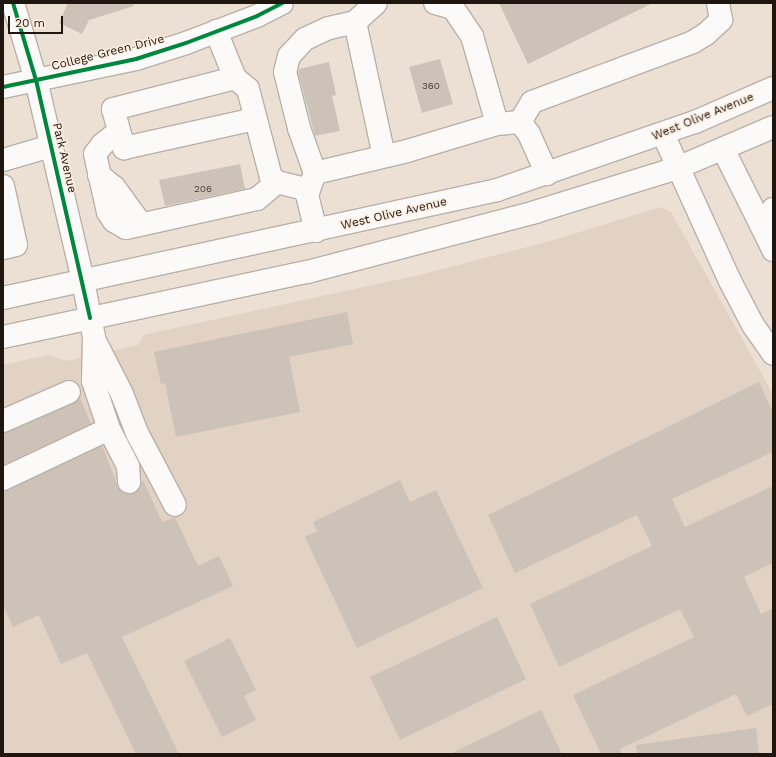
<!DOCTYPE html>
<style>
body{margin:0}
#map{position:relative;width:776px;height:757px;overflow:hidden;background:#ece0d4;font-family:"Work Sans",sans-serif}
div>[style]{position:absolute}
.education>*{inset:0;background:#e2d2c4}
.building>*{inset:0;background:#ccc2b8}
.roads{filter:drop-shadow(1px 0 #bab0a7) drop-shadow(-1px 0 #bab0a7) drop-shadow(0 1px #bab0a7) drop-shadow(0 -1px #bab0a7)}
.minor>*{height:22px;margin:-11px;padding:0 11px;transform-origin:11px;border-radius:11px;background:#fcfaf9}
.major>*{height:22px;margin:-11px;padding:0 11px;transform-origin:11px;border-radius:11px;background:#fcfaf9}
.cycleway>*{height:4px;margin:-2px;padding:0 2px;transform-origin:2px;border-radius:2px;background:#00873e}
span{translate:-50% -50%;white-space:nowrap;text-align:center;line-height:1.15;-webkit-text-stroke:3px #fdeee1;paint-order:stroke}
.number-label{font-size:10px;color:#4a4139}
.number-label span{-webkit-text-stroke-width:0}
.street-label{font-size:12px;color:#1e160f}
.frame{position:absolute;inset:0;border:4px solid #1e160f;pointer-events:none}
.scale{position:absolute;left:8px;top:16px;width:55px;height:18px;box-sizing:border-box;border:2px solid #1e160f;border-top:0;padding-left:5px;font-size:12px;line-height:14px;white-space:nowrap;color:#1e160f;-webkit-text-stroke:3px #fdeee1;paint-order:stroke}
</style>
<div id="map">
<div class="education">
<div style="clip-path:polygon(660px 207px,671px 212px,773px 394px,773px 754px,3px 754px,3px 365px,48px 355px,67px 361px,138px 345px,143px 335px,419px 275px,554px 240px)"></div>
</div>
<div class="building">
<div style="clip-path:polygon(68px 3px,133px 3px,134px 6px,89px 20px,82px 34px,59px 23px)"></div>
<div style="clip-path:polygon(499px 3px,653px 3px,528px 64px)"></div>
<div style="clip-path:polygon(440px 59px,453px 104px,422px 113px,409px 67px)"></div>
<div style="clip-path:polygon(329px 62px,336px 95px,332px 96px,340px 131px,315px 136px,298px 72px,299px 69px)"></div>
<div style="clip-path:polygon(240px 164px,245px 189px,165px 206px,159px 180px)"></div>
<div style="clip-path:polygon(347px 312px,353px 344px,289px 357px,300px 412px,176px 437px,165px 383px,161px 384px,154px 352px)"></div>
<div style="clip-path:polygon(759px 382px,773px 412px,773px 452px,672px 499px,685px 527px,773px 486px,773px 563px,744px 577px,761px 614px,773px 608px,773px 704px,747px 716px,736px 694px,620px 749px,621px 754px,601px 754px,573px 695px,694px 637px,680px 609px,559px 667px,530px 604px,652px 546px,637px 515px,515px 573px,488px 515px)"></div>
<div style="clip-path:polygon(80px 398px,91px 424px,3px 465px,3px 433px,74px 403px)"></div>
<div style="clip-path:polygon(102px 446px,119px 489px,129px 494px,136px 493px,143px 480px,162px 522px,175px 517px,198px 566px,219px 556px,233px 586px,122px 637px,179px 754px,136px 754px,87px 653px,61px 664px,39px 615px,13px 627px,3px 605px,3px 491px)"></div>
<div style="clip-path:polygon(400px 480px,410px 502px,436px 490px,483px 588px,357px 648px,305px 537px,317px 531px,313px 522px)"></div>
<div style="clip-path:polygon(497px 617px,526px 679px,400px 740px,370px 677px)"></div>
<div style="clip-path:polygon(230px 638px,256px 690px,244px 696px,256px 720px,222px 737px,184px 661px)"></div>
<div style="clip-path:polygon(541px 710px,562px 754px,450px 754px)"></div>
<div style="clip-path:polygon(756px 728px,759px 754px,637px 754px,636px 745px)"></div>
</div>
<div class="roads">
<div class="minor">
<div style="left:13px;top:3px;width:80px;rotate:73.4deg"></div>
<div style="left:36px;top:80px;width:206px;rotate:76.8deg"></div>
<div style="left:83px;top:281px;width:57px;rotate:78.9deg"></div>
<div style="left:94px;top:337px;width:44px;rotate:91.3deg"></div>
<div style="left:93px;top:381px;width:51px;rotate:71.6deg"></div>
<div style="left:109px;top:429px;width:42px;rotate:62.8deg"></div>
<div style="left:128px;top:466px;width:16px;rotate:86deg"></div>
<div style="left:435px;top:3px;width:19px;rotate:16deg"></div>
<div style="left:453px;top:8px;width:34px;rotate:56deg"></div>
<div style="left:472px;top:36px;width:91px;rotate:74.1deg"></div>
<div style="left:355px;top:22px;width:137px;rotate:77.8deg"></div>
<div style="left:216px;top:31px;width:51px;rotate:68deg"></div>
<div style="left:235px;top:78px;width:17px;rotate:40deg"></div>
<div style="left:248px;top:89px;width:91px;rotate:75.4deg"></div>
<div style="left:271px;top:177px;width:8px;rotate:40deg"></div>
<div style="left:277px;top:182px;width:33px;rotate:14deg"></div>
<div style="left:235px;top:78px;width:126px;rotate:165.7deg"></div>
<div style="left:113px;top:109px;width:41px;rotate:74.2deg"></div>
<div style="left:124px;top:148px;width:134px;rotate:-12.5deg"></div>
<div style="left:3px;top:87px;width:136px;rotate:-11.9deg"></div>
<div style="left:136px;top:59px;width:52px;rotate:-17.7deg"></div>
<div style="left:186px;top:43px;width:76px;rotate:-20.8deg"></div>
<div style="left:257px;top:16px;width:28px;rotate:-27deg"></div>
<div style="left:520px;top:122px;width:23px;rotate:-59deg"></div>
<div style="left:532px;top:102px;width:172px;rotate:-20.4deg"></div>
<div style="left:693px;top:42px;width:15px;rotate:-32deg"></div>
<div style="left:706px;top:34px;width:21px;rotate:-43deg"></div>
<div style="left:721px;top:20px;width:17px;rotate:-100deg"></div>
<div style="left:119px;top:131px;width:22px;rotate:141deg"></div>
<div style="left:102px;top:145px;width:11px;rotate:128deg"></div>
<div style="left:95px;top:154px;width:59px;rotate:77.4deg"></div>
<div style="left:108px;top:212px;width:11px;rotate:56deg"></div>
<div style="left:114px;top:221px;width:14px;rotate:30deg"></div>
<div style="left:126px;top:228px;width:134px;rotate:-12.5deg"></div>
<div style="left:257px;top:199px;width:26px;rotate:-40deg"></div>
<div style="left:663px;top:134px;width:162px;rotate:65.5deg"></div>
<div style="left:730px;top:281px;width:50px;rotate:62.4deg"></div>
<div style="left:753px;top:325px;width:35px;rotate:55deg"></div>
<div style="left:723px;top:149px;width:85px;rotate:63.4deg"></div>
<div style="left:3px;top:160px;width:50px;rotate:-16.3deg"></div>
<div style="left:315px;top:173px;width:48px;rotate:-109.6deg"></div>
<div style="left:299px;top:128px;width:58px;rotate:-104deg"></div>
<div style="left:285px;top:72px;width:16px;rotate:-76deg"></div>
<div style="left:289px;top:56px;width:23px;rotate:-47deg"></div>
<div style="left:305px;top:39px;width:26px;rotate:-25deg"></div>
<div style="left:329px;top:28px;width:27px;rotate:-13deg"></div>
<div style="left:355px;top:22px;width:28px;rotate:-42deg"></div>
<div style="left:99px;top:175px;width:19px;rotate:39deg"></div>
<div style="left:114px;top:187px;width:46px;rotate:53.9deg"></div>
<div style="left:3px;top:186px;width:60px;rotate:77.6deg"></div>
<div style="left:16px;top:245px;width:13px;rotate:167deg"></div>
<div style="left:773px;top:209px;width:20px;rotate:127deg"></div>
<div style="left:761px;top:225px;width:28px;rotate:64deg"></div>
<div style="left:316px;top:231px;width:37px;rotate:-104deg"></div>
<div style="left:307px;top:195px;width:23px;rotate:-70deg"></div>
<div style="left:315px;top:173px;width:95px;rotate:-13.4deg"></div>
<div style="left:407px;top:151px;width:94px;rotate:-16.7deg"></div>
<div style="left:497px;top:124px;width:23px;rotate:-5deg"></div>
<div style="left:520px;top:122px;width:15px;rotate:53deg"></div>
<div style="left:529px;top:134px;width:44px;rotate:65.8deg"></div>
<div style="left:95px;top:341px;width:59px;rotate:63deg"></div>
<div style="left:122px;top:394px;width:42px;rotate:69deg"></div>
<div style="left:137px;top:433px;width:81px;rotate:62.2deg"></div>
<div style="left:3px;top:421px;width:72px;rotate:-23.7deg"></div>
<div style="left:3px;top:479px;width:117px;rotate:-25.3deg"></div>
</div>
<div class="major">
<div style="left:3px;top:298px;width:506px;rotate:-12.33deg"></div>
<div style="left:497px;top:190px;width:209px;rotate:-19deg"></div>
<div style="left:695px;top:122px;width:85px;rotate:-23.6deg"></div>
<div style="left:3px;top:337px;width:311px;rotate:-12.1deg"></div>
<div style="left:307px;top:272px;width:236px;rotate:-14.7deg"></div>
<div style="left:535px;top:212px;width:149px;rotate:-17.2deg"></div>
<div style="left:677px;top:168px;width:104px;rotate:-23.1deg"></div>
</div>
</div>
<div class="cycleway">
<div style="left:13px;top:3px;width:80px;rotate:73.4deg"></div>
<div style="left:36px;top:80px;width:244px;rotate:77.2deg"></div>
<div style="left:3px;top:87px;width:136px;rotate:-11.9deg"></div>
<div style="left:136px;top:59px;width:52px;rotate:-17.7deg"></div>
<div style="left:186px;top:43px;width:76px;rotate:-20.8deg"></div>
<div style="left:257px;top:16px;width:28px;rotate:-27deg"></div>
</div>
<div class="number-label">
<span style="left:431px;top:86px">360</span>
<span style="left:203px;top:189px">206</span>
</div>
<div class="street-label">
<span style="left:108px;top:53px;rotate:-14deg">College Green Drive</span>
<span style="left:703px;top:117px;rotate:-22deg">West Olive Avenue</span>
<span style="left:64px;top:158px;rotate:77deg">Park Avenue</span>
<span style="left:394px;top:214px;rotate:-13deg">West Olive Avenue</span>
</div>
<div class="frame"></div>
<div class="scale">20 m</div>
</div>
